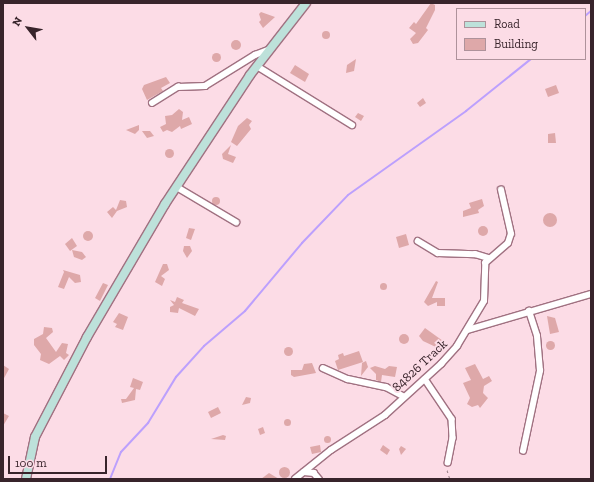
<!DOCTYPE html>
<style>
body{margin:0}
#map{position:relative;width:594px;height:482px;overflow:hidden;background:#fcdce6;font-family:"Zilla Slab",serif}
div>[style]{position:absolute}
.stream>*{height:2px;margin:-1px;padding:0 1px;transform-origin:1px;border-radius:1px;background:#bca0fd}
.building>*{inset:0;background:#dea8a9}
.round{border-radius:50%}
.path>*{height:1px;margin-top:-0.5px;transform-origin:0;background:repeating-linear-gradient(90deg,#9a8088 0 3px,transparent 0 6px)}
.roads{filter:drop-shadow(1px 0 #a07181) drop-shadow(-1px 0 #a07181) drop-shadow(0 1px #a07181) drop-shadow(0 -1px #a07181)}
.street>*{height:5.5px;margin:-2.75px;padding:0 2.75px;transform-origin:2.75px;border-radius:2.75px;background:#fff}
.secondary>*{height:8px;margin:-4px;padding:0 4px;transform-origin:4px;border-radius:4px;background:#bde1da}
span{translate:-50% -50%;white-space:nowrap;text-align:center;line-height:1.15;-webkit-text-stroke:4px #fcdce6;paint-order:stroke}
.street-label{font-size:13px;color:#38242b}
.frame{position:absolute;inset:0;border:4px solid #38242b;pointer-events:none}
.legend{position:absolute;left:456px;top:8px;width:130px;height:52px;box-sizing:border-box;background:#fcdce6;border:1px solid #ae929b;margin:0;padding:5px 7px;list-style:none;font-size:12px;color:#38242b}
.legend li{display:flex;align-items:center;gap:8px;height:20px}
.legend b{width:20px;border:1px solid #ae929b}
.north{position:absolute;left:8px;top:8px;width:40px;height:40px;-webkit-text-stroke:3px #fcdce6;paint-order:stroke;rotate:301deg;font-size:11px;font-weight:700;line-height:16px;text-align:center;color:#38242b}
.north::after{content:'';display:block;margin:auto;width:14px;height:18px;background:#38242b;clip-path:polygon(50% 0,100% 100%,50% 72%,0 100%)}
.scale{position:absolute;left:8px;top:456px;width:99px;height:18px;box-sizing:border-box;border:2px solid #38242b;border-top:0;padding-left:5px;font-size:12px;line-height:14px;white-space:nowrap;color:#38242b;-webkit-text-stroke:3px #fcdce6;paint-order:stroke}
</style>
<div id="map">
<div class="stream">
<div style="left:585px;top:16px;width:8px;rotate:-40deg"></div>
<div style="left:110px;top:479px;width:29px;rotate:-68deg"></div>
<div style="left:121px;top:452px;width:40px;rotate:-47deg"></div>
<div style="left:148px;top:423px;width:54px;rotate:-58.7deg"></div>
<div style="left:176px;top:377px;width:42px;rotate:-47.9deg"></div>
<div style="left:204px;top:346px;width:54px;rotate:-40.5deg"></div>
<div style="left:245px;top:311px;width:89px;rotate:-50deg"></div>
<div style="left:302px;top:243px;width:66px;rotate:-46.2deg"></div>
<div style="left:348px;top:195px;width:145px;rotate:-35.4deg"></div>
<div style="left:466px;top:111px;width:83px;rotate:-38.7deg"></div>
</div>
<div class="building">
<div style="clip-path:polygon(431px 3px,435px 5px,435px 10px,426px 28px,428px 30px,418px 43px,413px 44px,410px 39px,416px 33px,409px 28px,414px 22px,416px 24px)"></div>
<div style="clip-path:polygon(261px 12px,275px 17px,263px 28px,259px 22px,261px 20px,259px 14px)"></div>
<div class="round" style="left:322px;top:31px;width:8px;height:8px"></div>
<div class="round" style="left:231px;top:40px;width:10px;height:10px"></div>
<div class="round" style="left:211.5px;top:52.5px;width:9px;height:9px"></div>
<div style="clip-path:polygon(356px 59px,354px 71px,346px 73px,347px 65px)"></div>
<div style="clip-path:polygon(295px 65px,309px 74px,305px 82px,290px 73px)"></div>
<div style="clip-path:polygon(166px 77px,170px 83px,161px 88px,163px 91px,147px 100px,142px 89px,144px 85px)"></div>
<div style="clip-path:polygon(556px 85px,559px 93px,548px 97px,545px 89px)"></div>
<div style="clip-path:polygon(423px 98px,426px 103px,420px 107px,417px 103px)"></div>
<div style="clip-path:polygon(179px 109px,183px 112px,182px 120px,189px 117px,192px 124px,181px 129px,180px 126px,172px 132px,167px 130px,163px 132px,160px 127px,166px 124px,165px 116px,172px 115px)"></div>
<div style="clip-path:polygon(358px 113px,364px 116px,361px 121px,355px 117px)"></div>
<div style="clip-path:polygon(247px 118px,252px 121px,249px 125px,251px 129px,237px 146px,231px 142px,238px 126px)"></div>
<div style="clip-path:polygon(139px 125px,139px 130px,135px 134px,126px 130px)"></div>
<div style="clip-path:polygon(142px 131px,150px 131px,154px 136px,147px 138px)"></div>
<div style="clip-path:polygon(555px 133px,556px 143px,548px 143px,548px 134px)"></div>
<div style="clip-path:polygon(231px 145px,228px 154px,236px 157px,233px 163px,223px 159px,222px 154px)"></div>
<div class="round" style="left:164.5px;top:148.5px;width:9px;height:9px"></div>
<div class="round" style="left:212px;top:197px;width:8px;height:8px"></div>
<div style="clip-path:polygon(482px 199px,484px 206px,478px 210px,479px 213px,463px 217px,463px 211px,471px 208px,469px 203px)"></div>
<div style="clip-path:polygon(120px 200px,126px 201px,127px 207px,117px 211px,112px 218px,107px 212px,113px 207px,116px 210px)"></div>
<div class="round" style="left:543px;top:213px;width:14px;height:14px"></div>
<div class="round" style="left:478px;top:226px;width:10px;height:10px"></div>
<div style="clip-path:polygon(189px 228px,195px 229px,191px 240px,186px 238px)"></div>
<div class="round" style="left:83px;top:231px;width:10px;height:10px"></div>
<div style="clip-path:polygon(406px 234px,409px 245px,399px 248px,396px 237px)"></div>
<div style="clip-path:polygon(72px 238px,77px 246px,70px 251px,65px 244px)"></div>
<div style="clip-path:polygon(184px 246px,190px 246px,192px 251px,187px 258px,183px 251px)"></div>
<div style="clip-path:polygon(72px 250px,82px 252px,86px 257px,82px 260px,74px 257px)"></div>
<div style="clip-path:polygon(163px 264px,167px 264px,169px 270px,161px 276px,165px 279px,162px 286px,155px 282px)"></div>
<div style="clip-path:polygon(63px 270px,80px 275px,81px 282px,75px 283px,69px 277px,64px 289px,58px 287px,64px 272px)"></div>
<div style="clip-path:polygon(436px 281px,438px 282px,432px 298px,445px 298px,445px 306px,437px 306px,437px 302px,428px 306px,424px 302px)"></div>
<div class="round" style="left:379.5px;top:282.5px;width:7px;height:7px"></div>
<div style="clip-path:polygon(103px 283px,108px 285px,100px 301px,95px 298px)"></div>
<div style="clip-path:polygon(177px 297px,184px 300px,182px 303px,199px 309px,195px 316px,179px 308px,178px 313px,170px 312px,170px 307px,174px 305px,170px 300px,175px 302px)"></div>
<div style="clip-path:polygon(119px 313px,128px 317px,123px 330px,115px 327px,117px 324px,113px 322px)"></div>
<div style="clip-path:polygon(547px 316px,555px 318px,559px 332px,550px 334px)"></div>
<div style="clip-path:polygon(44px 327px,52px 328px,53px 332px,46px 338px,56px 352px,62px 343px,68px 344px,66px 353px,69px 355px,64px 360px,60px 356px,49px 364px,40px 360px,41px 354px,34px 345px,34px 339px,43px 334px)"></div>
<div style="clip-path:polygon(425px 328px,443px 341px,438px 348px,423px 341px,419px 336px)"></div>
<div class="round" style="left:399px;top:334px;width:10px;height:10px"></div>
<div class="round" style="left:545.5px;top:340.5px;width:9px;height:9px"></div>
<div class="round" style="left:283.5px;top:346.5px;width:9px;height:9px"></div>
<div style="clip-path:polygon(359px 351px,363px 362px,338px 370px,335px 361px,339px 359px,338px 355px,343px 353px,344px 356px)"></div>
<div style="clip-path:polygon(366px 361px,368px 367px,361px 376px,362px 363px)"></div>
<div style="clip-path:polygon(312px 363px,316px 373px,294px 377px,291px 375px,291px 370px,302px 370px,304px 364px)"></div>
<div style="clip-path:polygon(475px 364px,483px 379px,489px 376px,492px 381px,484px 386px,483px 393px,488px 398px,480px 408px,478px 405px,472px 407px,467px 404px,470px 398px,463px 383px,471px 380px,465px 368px)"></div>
<div style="clip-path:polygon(3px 365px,9px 369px,3px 380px)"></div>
<div style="clip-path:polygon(375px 366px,385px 369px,389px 366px,397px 367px,395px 377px,382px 375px,381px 382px,376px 380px,376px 374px,370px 368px)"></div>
<div style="clip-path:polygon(133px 378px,143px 382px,140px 390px,136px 389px,135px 400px,122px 403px,121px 399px,126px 399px,134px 388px,130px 387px)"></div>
<div style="clip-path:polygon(246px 397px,251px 398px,250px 403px,242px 405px)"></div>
<div style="clip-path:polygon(218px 407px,221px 413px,211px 418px,208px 412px)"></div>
<div style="clip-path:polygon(3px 413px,9px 416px,3px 426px)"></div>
<div class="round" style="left:283.5px;top:418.5px;width:7px;height:7px"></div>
<div style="clip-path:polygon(263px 427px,265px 433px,260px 435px,258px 429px)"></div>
<div style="clip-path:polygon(223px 435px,226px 436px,225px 440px,211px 439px)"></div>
<div class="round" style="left:323.5px;top:435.5px;width:7px;height:7px"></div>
<div style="clip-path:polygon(320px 445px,321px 452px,312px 454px,310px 447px)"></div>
<div style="clip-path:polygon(383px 445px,390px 450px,387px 455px,380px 450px)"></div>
<div style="clip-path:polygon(401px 446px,406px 449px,401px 455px,399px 449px)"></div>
<div class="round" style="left:278.5px;top:466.5px;width:11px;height:11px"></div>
<div style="clip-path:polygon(269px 473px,279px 479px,261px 479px)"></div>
</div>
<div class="path">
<div style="left:447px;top:470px;width:9px;rotate:72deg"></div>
</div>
<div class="roads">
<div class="street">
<div style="left:257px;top:66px;width:112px;rotate:31.8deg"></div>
<div style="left:152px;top:103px;width:31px;rotate:-32deg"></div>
<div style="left:178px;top:87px;width:27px;rotate:-2deg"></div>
<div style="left:205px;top:86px;width:59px;rotate:-31.8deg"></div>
<div style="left:255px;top:55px;width:14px;rotate:-21deg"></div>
<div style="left:177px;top:187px;width:69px;rotate:30.7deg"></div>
<div style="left:418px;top:241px;width:23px;rotate:31deg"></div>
<div style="left:438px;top:253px;width:37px;rotate:2deg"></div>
<div style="left:475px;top:254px;width:14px;rotate:17deg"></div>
<div style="left:468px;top:330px;width:128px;rotate:-16.3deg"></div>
<div style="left:323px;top:368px;width:27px;rotate:24deg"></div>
<div style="left:348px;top:379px;width:39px;rotate:12deg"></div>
<div style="left:386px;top:387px;width:19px;rotate:28deg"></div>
<div style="left:425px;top:379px;width:48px;rotate:56deg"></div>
<div style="left:452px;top:419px;width:19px;rotate:87deg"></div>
<div style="left:453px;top:438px;width:25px;rotate:101deg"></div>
<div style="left:523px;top:451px;width:82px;rotate:-78deg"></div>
<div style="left:540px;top:371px;width:35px;rotate:-95deg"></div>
<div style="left:537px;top:336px;width:26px;rotate:-108deg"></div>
<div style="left:304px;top:472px;width:10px;rotate:6deg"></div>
<div style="left:314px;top:473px;width:8px;rotate:50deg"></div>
<div style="left:295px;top:479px;width:46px;rotate:-38.9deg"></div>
<div style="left:331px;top:450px;width:64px;rotate:-32.9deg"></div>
<div style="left:385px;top:415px;width:76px;rotate:-42.3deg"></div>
<div style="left:441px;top:364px;width:24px;rotate:-48deg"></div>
<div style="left:457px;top:346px;width:52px;rotate:-59deg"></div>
<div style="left:484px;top:301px;width:38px;rotate:-88deg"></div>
<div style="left:485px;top:263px;width:30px;rotate:-41deg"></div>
<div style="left:508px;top:243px;width:9px;rotate:-72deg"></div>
<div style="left:511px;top:234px;width:45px;rotate:-102.8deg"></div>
</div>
<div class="secondary">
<div style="left:26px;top:479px;width:43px;rotate:-77.9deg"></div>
<div style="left:35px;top:437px;width:113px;rotate:-62.5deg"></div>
<div style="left:87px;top:337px;width:154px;rotate:-59.6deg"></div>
<div style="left:165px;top:204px;width:154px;rotate:-56.6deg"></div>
<div style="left:250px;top:75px;width:91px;rotate:-52.1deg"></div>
</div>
</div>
<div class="street-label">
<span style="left:420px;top:366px;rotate:-43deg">84826 Track</span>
</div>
<div class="frame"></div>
<ul class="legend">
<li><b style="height:5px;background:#bde1da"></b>Road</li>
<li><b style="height:11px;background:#dea8a9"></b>Building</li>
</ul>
<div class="north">N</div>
<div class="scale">100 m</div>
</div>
